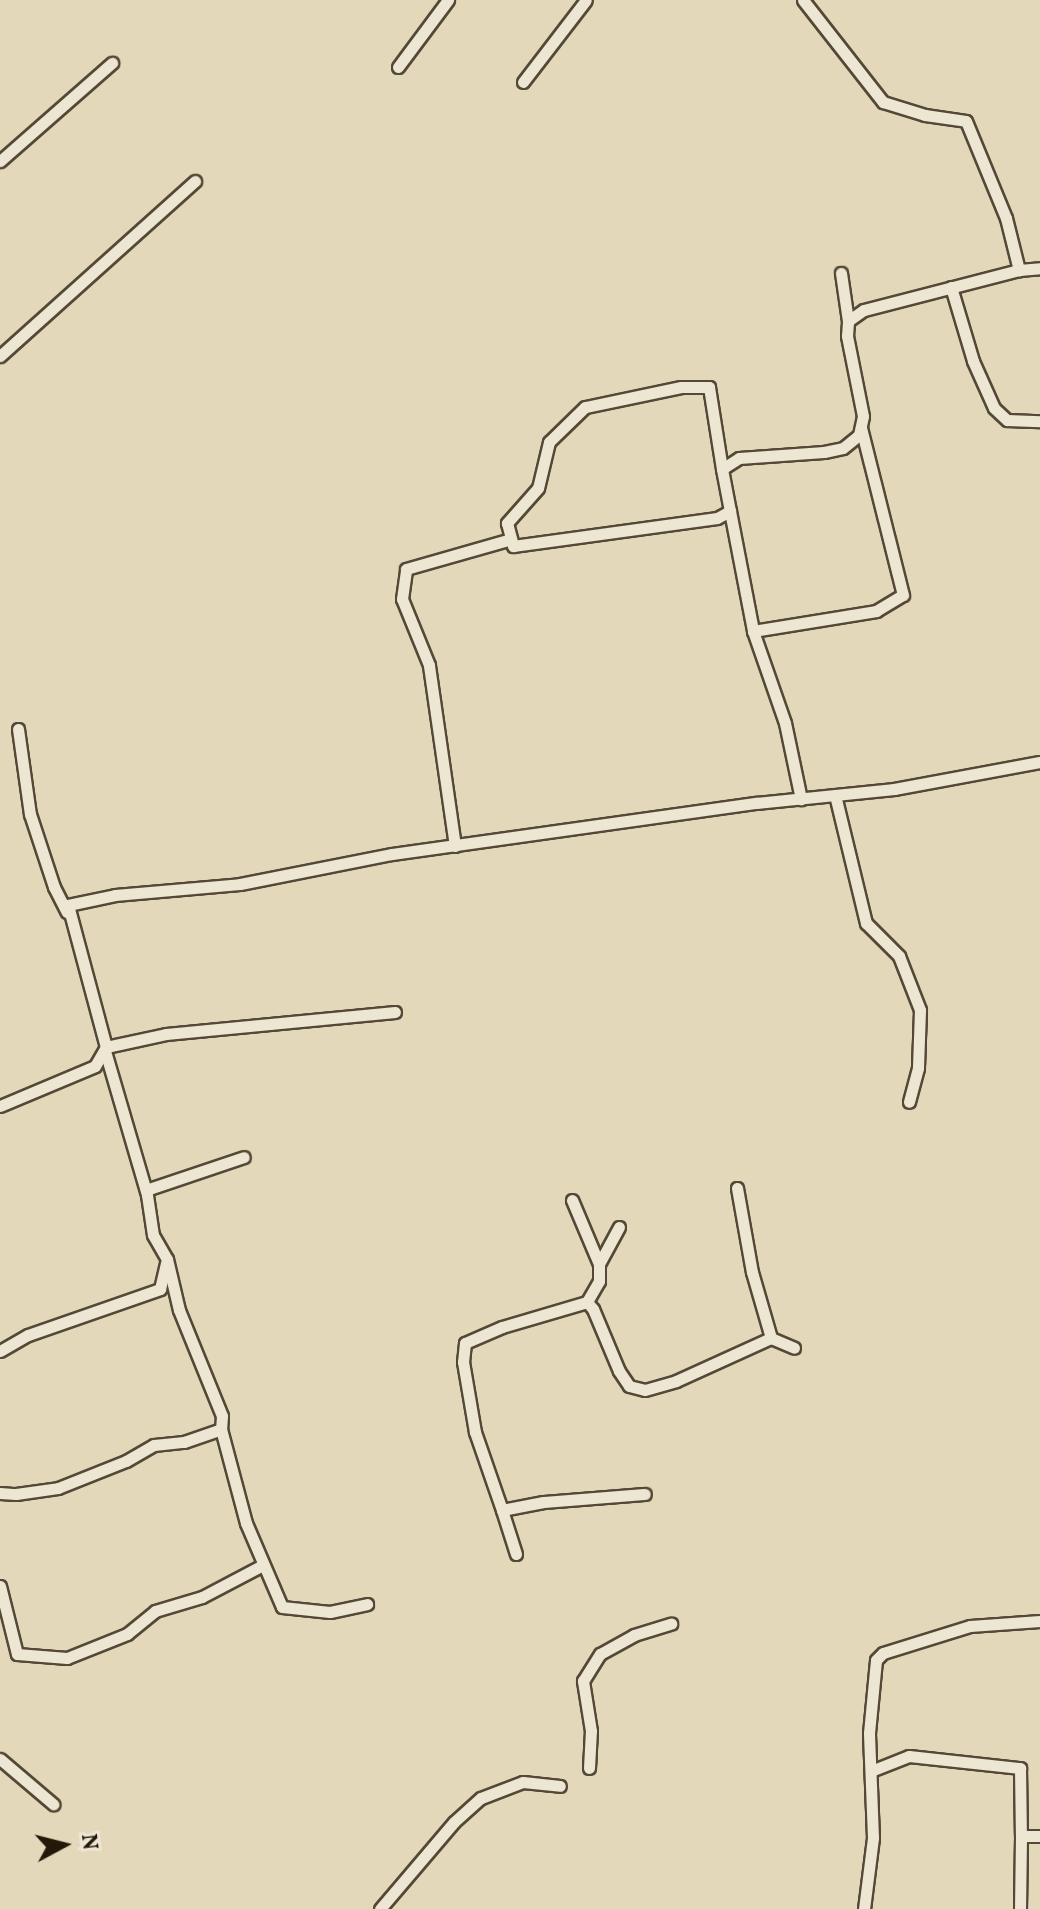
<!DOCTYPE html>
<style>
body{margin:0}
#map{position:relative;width:1040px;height:1909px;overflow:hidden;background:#e3d8ba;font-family:Vollkorn,serif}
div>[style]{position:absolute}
.roads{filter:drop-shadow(2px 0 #544836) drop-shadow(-2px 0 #544836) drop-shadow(0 2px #544836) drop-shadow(0 -2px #544836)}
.street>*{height:11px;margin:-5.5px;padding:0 5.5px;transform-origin:5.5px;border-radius:5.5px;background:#ede6d2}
span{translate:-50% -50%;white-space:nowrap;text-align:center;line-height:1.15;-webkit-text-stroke:6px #ede6d2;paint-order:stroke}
.north{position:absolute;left:24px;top:1805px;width:80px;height:80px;-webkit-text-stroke:6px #ede6d2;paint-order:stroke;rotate:83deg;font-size:22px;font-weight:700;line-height:32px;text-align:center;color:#24180a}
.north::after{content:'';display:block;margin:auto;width:28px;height:36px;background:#24180a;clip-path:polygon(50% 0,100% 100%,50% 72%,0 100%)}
</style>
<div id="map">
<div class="roads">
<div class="street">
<div style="left:803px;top:0;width:130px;rotate:51.9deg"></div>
<div style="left:883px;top:102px;width:44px;rotate:17.2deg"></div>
<div style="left:925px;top:115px;width:41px;rotate:8.3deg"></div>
<div style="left:966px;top:121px;width:105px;rotate:67.6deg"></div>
<div style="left:1006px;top:218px;width:54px;rotate:76deg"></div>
<div style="left:1019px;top:270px;width:21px;rotate:-5deg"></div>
<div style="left:398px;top:67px;width:84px;rotate:-53.3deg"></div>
<div style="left:523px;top:82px;width:103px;rotate:-52.5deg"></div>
<div style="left:0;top:161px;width:149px;rotate:-41.2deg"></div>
<div style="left:841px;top:273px;width:49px;rotate:81.7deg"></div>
<div style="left:951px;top:287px;width:77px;rotate:73.4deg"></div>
<div style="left:973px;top:361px;width:51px;rotate:65.9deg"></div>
<div style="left:994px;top:408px;width:18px;rotate:43deg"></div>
<div style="left:1007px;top:420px;width:33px;rotate:2deg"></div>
<div style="left:0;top:356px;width:262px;rotate:-41.9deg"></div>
<div style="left:722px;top:469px;width:83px;rotate:-99deg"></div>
<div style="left:709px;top:387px;width:28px;rotate:180deg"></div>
<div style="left:681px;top:387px;width:98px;rotate:168.2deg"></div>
<div style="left:585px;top:407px;width:50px;rotate:135.8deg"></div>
<div style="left:549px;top:442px;width:47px;rotate:103.4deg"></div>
<div style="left:538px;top:488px;width:47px;rotate:131.5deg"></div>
<div style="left:507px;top:523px;width:24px;rotate:75deg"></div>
<div style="left:513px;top:546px;width:206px;rotate:-7.8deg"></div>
<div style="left:717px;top:518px;width:15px;rotate:-28deg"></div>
<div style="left:730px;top:511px;width:43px;rotate:-100.8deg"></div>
<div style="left:722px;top:469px;width:20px;rotate:-33deg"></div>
<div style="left:739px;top:458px;width:85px;rotate:-4deg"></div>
<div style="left:824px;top:452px;width:19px;rotate:-12deg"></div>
<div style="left:843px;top:448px;width:21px;rotate:-39deg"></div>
<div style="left:859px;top:435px;width:19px;rotate:-78deg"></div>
<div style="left:863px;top:416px;width:82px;rotate:-101.3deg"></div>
<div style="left:847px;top:336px;width:15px;rotate:-86deg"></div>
<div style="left:848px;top:321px;width:19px;rotate:-35deg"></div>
<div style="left:864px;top:310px;width:160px;rotate:-14.5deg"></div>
<div style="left:730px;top:511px;width:122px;rotate:79.1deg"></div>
<div style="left:753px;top:631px;width:125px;rotate:-9.2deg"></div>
<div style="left:876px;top:611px;width:31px;rotate:-31deg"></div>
<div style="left:903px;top:595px;width:172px;rotate:-104.1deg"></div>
<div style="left:753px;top:631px;width:97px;rotate:70.8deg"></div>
<div style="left:785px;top:723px;width:78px;rotate:78.1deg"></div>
<div style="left:18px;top:729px;width:86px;rotate:82deg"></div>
<div style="left:30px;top:814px;width:77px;rotate:71.8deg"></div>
<div style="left:54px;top:887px;width:28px;rotate:63deg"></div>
<div style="left:835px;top:795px;width:132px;rotate:76.4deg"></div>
<div style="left:866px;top:923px;width:47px;rotate:45deg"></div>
<div style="left:899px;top:956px;width:58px;rotate:68.7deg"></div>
<div style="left:920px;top:1010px;width:58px;rotate:92deg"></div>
<div style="left:918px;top:1068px;width:35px;rotate:105deg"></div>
<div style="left:455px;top:846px;width:183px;rotate:-98.2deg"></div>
<div style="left:429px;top:665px;width:71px;rotate:-112.2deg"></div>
<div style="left:402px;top:599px;width:30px;rotate:-82deg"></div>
<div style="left:406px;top:569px;width:109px;rotate:-15.9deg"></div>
<div style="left:106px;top:1047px;width:61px;rotate:-12.2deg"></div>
<div style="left:166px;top:1034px;width:230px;rotate:-5.5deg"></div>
<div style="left:105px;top:1051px;width:150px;rotate:73.7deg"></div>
<div style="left:147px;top:1195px;width:40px;rotate:81.5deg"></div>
<div style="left:153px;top:1235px;width:28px;rotate:60deg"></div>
<div style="left:167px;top:1259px;width:52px;rotate:76.8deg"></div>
<div style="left:179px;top:1310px;width:114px;rotate:67.9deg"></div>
<div style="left:222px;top:1416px;width:13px;rotate:94deg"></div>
<div style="left:221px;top:1429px;width:97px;rotate:75.1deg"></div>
<div style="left:246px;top:1523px;width:91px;rotate:66.8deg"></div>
<div style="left:282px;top:1607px;width:48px;rotate:5.9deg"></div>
<div style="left:330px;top:1612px;width:38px;rotate:-12deg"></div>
<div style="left:0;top:1106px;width:103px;rotate:-22.8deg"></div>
<div style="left:95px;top:1066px;width:22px;rotate:-60deg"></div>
<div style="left:106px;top:1047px;width:147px;rotate:-105deg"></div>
<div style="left:68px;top:905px;width:48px;rotate:-12deg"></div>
<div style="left:115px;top:895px;width:125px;rotate:-5deg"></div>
<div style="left:240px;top:884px;width:155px;rotate:-11.2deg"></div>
<div style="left:392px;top:854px;width:368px;rotate:-8deg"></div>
<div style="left:756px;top:803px;width:139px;rotate:-5.8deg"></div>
<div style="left:894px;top:789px;width:148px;rotate:-10.5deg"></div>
<div style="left:737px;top:1188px;width:85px;rotate:79.9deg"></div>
<div style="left:752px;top:1272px;width:69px;rotate:73.9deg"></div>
<div style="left:771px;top:1338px;width:25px;rotate:23deg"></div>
<div style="left:146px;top:1190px;width:103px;rotate:-18.6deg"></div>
<div style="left:572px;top:1200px;width:69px;rotate:67.1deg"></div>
<div style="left:599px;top:1264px;width:17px;rotate:90deg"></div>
<div style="left:599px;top:1281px;width:24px;rotate:120deg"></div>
<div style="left:599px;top:1264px;width:42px;rotate:-61.6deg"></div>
<div style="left:0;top:1351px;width:32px;rotate:-30deg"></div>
<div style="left:28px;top:1335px;width:140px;rotate:-19.2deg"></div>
<div style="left:160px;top:1289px;width:27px;rotate:-77deg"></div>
<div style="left:0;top:1493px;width:16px;rotate:4deg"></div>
<div style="left:16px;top:1494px;width:42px;rotate:-8.1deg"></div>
<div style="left:58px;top:1488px;width:73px;rotate:-21.7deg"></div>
<div style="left:126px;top:1461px;width:32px;rotate:-30deg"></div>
<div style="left:154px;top:1445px;width:30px;rotate:-6deg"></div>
<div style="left:184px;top:1442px;width:39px;rotate:-19deg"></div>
<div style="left:502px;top:1510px;width:83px;rotate:-109.1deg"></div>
<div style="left:475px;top:1432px;width:71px;rotate:-99.7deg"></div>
<div style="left:463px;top:1362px;width:19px;rotate:-84deg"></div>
<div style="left:465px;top:1343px;width:40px;rotate:-23.4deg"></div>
<div style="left:502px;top:1327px;width:89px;rotate:-16.4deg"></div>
<div style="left:587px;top:1302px;width:9px;rotate:49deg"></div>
<div style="left:593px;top:1309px;width:67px;rotate:67.2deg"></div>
<div style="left:619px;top:1371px;width:18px;rotate:56deg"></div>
<div style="left:629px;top:1386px;width:16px;rotate:14deg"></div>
<div style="left:645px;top:1390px;width:32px;rotate:-16deg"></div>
<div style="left:676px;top:1381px;width:104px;rotate:-24.4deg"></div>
<div style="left:516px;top:1554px;width:46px;rotate:-107.7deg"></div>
<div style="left:502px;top:1510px;width:42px;rotate:-11deg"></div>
<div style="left:543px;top:1502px;width:102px;rotate:-4.5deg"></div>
<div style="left:0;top:1586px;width:70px;rotate:76deg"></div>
<div style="left:17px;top:1654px;width:50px;rotate:4.6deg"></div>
<div style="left:67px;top:1658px;width:65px;rotate:-21.8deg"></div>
<div style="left:127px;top:1634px;width:36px;rotate:-39deg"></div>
<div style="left:155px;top:1611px;width:49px;rotate:-16.6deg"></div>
<div style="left:202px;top:1597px;width:69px;rotate:-27.7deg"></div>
<div style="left:0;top:1759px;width:70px;rotate:40.3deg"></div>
<div style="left:589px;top:1768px;width:37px;rotate:-87deg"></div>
<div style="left:591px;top:1731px;width:51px;rotate:-99.1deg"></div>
<div style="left:583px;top:1681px;width:32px;rotate:-58deg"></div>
<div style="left:600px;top:1654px;width:39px;rotate:-29deg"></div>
<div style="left:634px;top:1635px;width:39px;rotate:-17deg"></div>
<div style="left:871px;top:1771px;width:41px;rotate:-21.5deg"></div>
<div style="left:909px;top:1756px;width:112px;rotate:6.2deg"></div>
<div style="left:1020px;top:1768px;width:68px;rotate:89.2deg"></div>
<div style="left:1021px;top:1836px;width:19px"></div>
<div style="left:380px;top:1909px;width:114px;rotate:-49.6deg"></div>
<div style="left:454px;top:1822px;width:36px;rotate:-42deg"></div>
<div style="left:481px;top:1798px;width:45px;rotate:-20.9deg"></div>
<div style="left:523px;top:1782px;width:37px;rotate:6deg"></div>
<div style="left:864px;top:1909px;width:72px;rotate:-82.8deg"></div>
<div style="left:873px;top:1838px;width:105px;rotate:-92.2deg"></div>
<div style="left:869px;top:1733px;width:73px;rotate:-84.5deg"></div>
<div style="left:876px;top:1660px;width:10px;rotate:-45deg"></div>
<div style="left:883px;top:1653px;width:91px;rotate:-17.2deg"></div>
<div style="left:970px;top:1626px;width:70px;rotate:-4.1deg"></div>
<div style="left:1020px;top:1909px;width:73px;rotate:-89.2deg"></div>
</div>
</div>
<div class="north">N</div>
</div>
